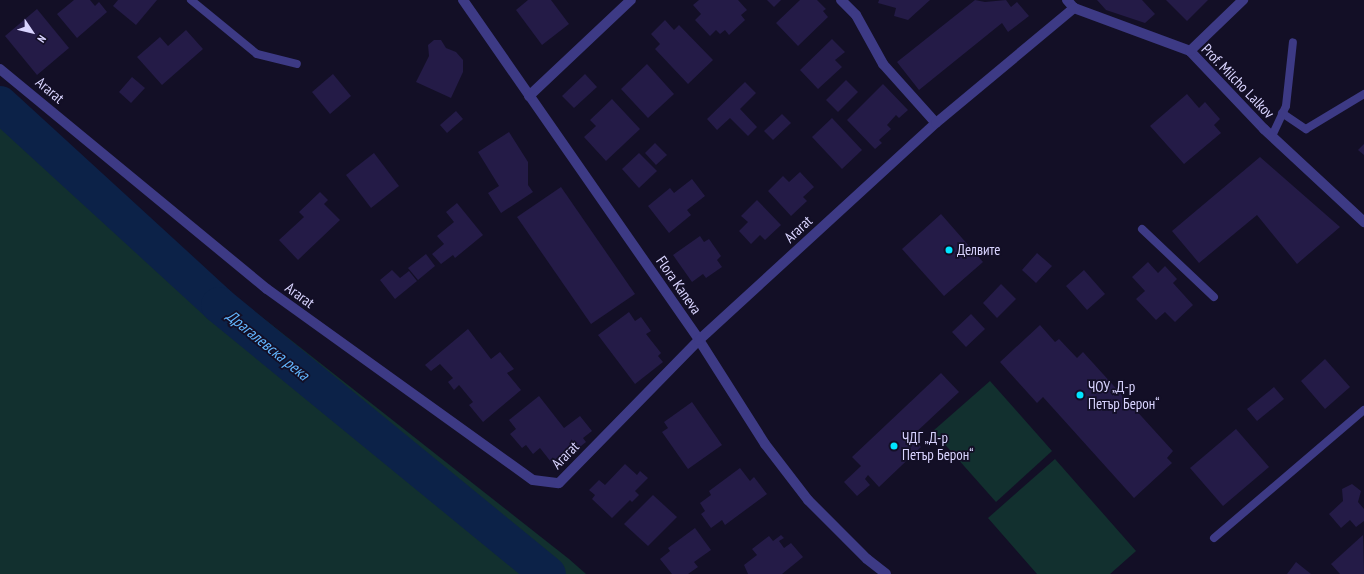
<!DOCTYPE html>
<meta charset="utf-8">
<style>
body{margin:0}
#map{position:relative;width:1364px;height:574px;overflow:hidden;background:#130f26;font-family:"PT Sans Narrow",sans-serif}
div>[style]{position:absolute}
.green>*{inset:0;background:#12302f}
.river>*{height:36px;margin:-18px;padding:0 18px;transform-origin:18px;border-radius:18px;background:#0c2248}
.building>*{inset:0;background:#241b47}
.service>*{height:8px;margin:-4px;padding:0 4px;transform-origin:4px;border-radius:4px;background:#3d3a85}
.minor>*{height:10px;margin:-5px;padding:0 5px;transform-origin:5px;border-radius:5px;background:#3d3a85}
.dots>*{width:11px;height:11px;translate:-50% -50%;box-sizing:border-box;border:2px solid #130f26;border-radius:50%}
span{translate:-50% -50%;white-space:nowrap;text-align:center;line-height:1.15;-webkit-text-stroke:3.5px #130f26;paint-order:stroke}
.street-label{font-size:15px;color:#d9d4ff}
.poi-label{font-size:15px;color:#d9d4ff}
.left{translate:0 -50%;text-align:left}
.water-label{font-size:16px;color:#62b6ff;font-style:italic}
.north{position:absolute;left:12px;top:12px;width:40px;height:40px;-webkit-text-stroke:3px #130f26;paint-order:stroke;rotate:125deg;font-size:11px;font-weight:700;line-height:16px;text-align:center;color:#d9d4ff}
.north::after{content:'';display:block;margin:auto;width:14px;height:18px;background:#d9d4ff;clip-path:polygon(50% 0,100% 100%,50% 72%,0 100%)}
</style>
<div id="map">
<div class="green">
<div style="clip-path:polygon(0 111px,569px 559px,586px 574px,0 574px)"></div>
<div style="clip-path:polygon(990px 381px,1052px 451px,996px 502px,933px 431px)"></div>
<div style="clip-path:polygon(1055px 459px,1136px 551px,1110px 574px,1037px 574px,988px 518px)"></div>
</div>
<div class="river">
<div style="left:0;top:104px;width:297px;rotate:42.5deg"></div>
<div style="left:219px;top:305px;width:425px;rotate:39.3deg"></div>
</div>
<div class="building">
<div style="clip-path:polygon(74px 0,90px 0,95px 6px,99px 2px,107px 12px,77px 38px,57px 14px)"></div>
<div style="clip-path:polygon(118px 0,157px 0,136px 25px,113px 6px)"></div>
<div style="clip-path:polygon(528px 0,551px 0,569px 24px,542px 45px,516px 10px)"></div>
<div style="clip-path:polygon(699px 0,738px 0,747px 10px,741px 15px,745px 20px,729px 35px,725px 30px,720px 34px,716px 30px,710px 36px,695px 20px,701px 14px,693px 5px)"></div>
<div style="clip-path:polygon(767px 0,781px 0,774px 7px)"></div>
<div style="clip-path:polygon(800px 0,817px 0,826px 9px,823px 11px,828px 17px,798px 46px,776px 23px)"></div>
<div style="clip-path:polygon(879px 0,930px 0,908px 20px,894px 16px,896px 8px,878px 3px)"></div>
<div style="clip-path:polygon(975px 0,985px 2px,1006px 0,1011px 7px,1017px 2px,1029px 16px,1008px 32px,1002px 23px,919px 90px,897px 62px)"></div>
<div style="clip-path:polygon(1097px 0,1142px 0,1155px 14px,1145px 23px,1106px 10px)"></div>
<div style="clip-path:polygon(1166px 0,1208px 0,1187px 21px)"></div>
<div style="clip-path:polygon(37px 9px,69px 48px,37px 75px,5px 36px)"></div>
<div style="clip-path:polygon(665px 20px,674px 30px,679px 25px,713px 60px,688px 84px,655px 49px,660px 44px,651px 34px)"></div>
<div style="clip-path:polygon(186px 30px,203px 49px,162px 85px,137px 57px,160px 37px,168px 46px)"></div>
<div style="clip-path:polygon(832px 39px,845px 52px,835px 60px,842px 67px,818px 89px,800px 70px)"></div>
<div style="clip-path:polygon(434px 40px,441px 40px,446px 48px,456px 52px,463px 60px,463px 72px,451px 98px,416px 82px,429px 56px,428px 45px)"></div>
<div style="clip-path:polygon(647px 64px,674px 94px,648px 118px,621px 89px)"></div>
<div style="clip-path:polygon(333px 74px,351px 96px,330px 114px,312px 92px)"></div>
<div style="clip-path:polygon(585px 74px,597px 87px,574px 108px,562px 96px)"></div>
<div style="clip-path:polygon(132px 77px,145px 88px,131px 103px,119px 92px)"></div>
<div style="clip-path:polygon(846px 80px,858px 92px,838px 112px,826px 100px)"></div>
<div style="clip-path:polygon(745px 82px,756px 93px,740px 109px,757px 127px,748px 136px,730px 118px,717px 130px,707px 119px)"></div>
<div style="clip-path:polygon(883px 84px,908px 110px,899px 118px,896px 115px,887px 125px,891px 129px,879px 140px,882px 143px,875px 149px,847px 120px)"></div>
<div style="clip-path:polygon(1187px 94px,1199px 108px,1205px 102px,1220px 119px,1214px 125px,1221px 133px,1184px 164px,1150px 126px)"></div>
<div style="clip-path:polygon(612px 99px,640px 129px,606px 161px,584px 137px,596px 126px,590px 120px)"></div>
<div style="clip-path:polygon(456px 111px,463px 119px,447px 133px,440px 125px)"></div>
<div style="clip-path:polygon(782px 114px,791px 123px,773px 140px,764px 131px)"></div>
<div style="clip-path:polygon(832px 118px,862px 150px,842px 169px,812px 137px)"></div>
<div style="clip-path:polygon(509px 132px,528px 162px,528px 185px,533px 192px,501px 213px,488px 193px,499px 186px,478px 152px)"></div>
<div style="clip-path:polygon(655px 143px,667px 155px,656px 165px,645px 153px)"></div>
<div style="clip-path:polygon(1364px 144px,1364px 155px,1358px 150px)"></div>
<div style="clip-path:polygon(374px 153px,399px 186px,371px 208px,346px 175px)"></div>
<div style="clip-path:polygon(639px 153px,657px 171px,639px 188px,622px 169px)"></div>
<div style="clip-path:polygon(1260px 157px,1340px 227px,1297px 264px,1257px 215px,1199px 263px,1172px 231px)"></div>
<div style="clip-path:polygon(800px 172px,814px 187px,803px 197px,807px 201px,791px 216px,768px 191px,783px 176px,789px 182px)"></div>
<div style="clip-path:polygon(692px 179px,705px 196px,687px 210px,691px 215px,669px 233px,648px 206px,670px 188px,674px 193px)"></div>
<div style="clip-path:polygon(561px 187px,635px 294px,591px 324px,517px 217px)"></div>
<div style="clip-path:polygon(320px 192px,328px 200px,324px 204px,340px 220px,298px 260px,279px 240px,304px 217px,299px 212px)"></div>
<div style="clip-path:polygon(757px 200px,781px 225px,765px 240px,760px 235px,751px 244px,739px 231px,748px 222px,741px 216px)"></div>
<div style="clip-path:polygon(457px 203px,483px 235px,455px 258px,453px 255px,441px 264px,432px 254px,444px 244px,437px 236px,454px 222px,446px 212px)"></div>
<div style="clip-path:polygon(941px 214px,983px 262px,944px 296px,902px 249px)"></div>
<div style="clip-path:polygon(700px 236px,704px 242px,709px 239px,721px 256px,717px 260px,722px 267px,706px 278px,703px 274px,692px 282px,673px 255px)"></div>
<div style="clip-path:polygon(1037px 253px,1052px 266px,1036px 283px,1022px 270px)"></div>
<div style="clip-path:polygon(426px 254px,435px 266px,418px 280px,408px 268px)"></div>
<div style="clip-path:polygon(1148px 262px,1158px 273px,1165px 266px,1177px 279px,1173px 283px,1193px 305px,1175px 322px,1165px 312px,1156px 320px,1136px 299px,1145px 291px,1132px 277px)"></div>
<div style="clip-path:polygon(392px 270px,400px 278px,409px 271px,417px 281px,395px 299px,380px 280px)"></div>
<div style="clip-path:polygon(1084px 270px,1105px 294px,1087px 310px,1066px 286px)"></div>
<div style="clip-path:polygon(1001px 284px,1016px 299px,997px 318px,983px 303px)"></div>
<div style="clip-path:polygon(629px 312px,635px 321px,641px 317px,651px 331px,646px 334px,661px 353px,658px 356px,663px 362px,635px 384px,598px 335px)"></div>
<div style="clip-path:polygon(971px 314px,985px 329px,966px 347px,952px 332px)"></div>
<div style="clip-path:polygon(1040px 325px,1055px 342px,1059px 339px,1077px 358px,1083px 352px,1173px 451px,1167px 458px,1172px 463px,1134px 498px,1043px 397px,1037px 403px,1000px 362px)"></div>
<div style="clip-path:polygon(468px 329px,491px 359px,500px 352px,514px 369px,507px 373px,521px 390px,483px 422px,469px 405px,473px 402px,459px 385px,454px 390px,448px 382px,453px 378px,440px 364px,431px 371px,425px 365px)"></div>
<div style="clip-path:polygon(1325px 359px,1350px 387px,1325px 409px,1301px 381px)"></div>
<div style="clip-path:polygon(941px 373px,959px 392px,911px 437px,921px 447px,879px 487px,868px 475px,865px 479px,870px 485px,857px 496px,844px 482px,861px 466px,852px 457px)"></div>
<div style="clip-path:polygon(1274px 387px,1284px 399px,1257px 421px,1247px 409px)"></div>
<div style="clip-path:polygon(539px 396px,564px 428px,580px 416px,592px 431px,583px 438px,586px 442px,555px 467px,540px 448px,533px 454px,526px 445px,522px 448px,510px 434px,516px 429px,509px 420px)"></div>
<div style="clip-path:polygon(692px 402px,722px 445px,688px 469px,662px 432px,668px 428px,664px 422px)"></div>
<div style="clip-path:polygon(1236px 429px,1269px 467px,1223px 506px,1190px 468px)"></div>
<div style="clip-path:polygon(625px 464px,637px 475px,640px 471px,648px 478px,635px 491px,639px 495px,632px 502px,630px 500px,612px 518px,592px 499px,595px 495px,589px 490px,599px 480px,605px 485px)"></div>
<div style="clip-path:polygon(740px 468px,750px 481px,754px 477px,767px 494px,725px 525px,722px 520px,711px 528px,701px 514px,705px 511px,700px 503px,711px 495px,709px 491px)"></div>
<div style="clip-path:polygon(1352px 484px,1361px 491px,1358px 502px,1364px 509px,1364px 521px,1356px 527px,1350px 520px,1341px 528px,1329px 514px,1343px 501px,1342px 489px)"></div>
<div style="clip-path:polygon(653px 495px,677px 517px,648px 546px,624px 524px)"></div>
<div style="clip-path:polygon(695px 528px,711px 550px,694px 562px,698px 567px,688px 574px,672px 574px,660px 559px,670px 551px,668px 548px)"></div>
<div style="clip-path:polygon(781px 535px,784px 538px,779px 541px,784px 548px,791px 543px,803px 557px,782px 574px,748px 574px,744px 565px,757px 555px,752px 549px,769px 536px,773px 541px)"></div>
<div style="clip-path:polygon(1363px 535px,1364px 574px,1340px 574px,1331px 564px)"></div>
<div style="clip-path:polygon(1296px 562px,1311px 574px,1287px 574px)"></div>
</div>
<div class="service">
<div style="left:191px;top:0;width:85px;rotate:39.3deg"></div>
<div style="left:257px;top:54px;width:41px;rotate:14deg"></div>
<div style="left:1282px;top:113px;width:29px;rotate:34deg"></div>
<div style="left:1306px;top:129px;width:68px;rotate:-31.1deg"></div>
<div style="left:1272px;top:136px;width:33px;rotate:-65deg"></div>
<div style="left:1286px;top:106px;width:64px;rotate:-83.8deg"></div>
<div style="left:1142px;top:229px;width:99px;rotate:43.4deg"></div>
<div style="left:1214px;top:538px;width:197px;rotate:-40.5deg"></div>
</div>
<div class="minor">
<div style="left:463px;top:0;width:414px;rotate:55.2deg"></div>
<div style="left:699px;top:340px;width:123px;rotate:57.6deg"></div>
<div style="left:765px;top:444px;width:71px;rotate:52.5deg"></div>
<div style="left:808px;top:500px;width:83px;rotate:45deg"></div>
<div style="left:867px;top:559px;width:24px;rotate:38deg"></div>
<div style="left:841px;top:0;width:21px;rotate:45deg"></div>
<div style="left:856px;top:15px;width:56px;rotate:61.1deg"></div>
<div style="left:883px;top:64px;width:79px;rotate:48.1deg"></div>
<div style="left:1067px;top:0;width:11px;rotate:49deg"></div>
<div style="left:1074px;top:8px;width:124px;rotate:20.3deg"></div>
<div style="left:1190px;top:51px;width:108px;rotate:46.5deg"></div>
<div style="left:1264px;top:129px;width:137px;rotate:42.9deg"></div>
<div style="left:1190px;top:51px;width:74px;rotate:-43.9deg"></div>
<div style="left:0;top:69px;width:346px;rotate:39.5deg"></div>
<div style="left:267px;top:289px;width:327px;rotate:35.7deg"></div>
<div style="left:533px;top:480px;width:26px;rotate:7deg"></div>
<div style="left:559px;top:483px;width:200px;rotate:-45.6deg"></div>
<div style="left:699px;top:340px;width:321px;rotate:-42.5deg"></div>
<div style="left:936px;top:123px;width:180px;rotate:-39.8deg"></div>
<div style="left:529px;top:96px;width:140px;rotate:-43.3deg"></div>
</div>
<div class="dots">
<div style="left:949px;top:250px;background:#00e5ff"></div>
<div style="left:1080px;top:395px;background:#00e5ff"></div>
<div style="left:894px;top:446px;background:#00e5ff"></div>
</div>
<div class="street-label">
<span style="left:1238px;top:81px;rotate:46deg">Prof. Milcho Lalkov</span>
<span style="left:50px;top:90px;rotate:40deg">Ararat</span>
<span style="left:798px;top:229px;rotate:-43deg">Ararat</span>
<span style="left:679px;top:285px;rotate:55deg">Flora Kaneva</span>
<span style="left:300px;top:295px;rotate:36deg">Ararat</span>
<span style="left:565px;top:455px;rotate:-45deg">Ararat</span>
</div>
<div class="poi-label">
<span class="left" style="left:957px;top:250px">Делвите</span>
<span class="left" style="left:1088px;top:395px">ЧОУ „Д-р<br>Петър Берон“</span>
<span class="left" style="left:902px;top:446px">ЧДГ „Д-р<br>Петър Берон“</span>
</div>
<div class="water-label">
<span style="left:268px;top:345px;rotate:39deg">Драгалевска река</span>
</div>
<div class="north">N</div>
</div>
